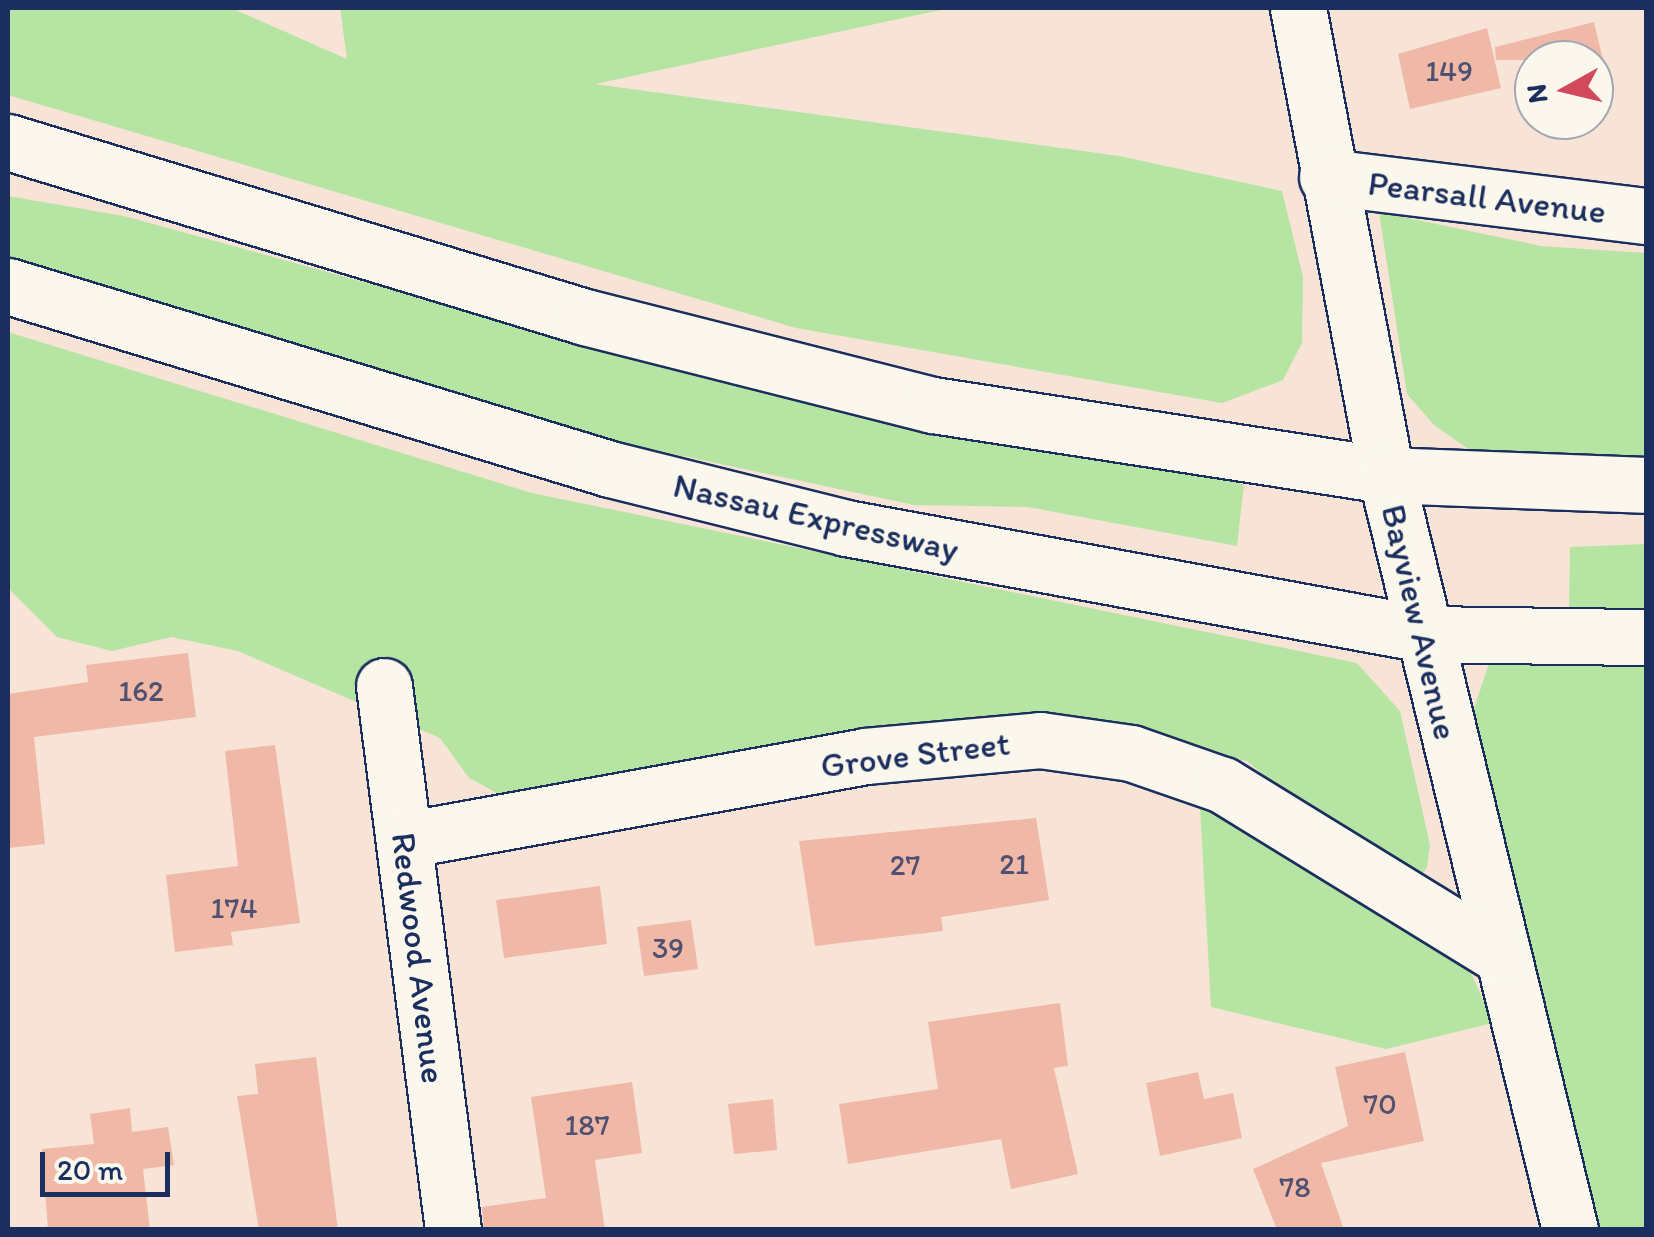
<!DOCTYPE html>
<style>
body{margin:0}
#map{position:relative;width:1654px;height:1237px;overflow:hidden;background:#f8e4d7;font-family:Itim,sans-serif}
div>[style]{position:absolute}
.green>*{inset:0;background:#b6e4a3}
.building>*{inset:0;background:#f0b8a6}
.roads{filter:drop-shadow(2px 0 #1b2f5e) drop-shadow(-2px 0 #1b2f5e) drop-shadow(0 2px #1b2f5e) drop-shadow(0 -2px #1b2f5e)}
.minor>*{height:55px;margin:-27.5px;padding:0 27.5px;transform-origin:27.5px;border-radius:27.5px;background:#fbf7ec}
.highway>*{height:55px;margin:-27.5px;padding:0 27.5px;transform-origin:27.5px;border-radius:27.5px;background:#fbf7ec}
span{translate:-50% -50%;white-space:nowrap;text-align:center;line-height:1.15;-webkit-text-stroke:10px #fbf7ec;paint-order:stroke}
.number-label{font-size:30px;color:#505170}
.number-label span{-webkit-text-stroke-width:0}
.street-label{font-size:35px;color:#1b2f5e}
.frame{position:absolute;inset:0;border:10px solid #1b2f5e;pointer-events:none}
.north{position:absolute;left:1514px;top:40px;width:100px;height:100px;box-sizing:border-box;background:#fbf7ec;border:2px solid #a1a7b3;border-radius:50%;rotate:262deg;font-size:28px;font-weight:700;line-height:40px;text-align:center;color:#1b2f5e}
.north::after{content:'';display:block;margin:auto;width:35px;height:45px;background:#d1495b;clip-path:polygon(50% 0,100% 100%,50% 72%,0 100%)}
.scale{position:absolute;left:40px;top:1152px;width:130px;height:45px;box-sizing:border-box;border:5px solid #1b2f5e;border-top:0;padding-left:12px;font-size:30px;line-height:35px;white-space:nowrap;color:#1b2f5e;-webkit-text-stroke:8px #fbf7ec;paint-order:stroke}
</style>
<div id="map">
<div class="green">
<div style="clip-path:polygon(8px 8px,231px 8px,347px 59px,340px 8px,950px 8px,595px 84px,1119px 156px,1282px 191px,1303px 277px,1302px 343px,1283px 380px,1222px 403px,796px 328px,8px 95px)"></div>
<div style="clip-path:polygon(8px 196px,124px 216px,840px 413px,1244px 484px,1237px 546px,1028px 507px,914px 505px,608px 440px,8px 256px)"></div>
<div style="clip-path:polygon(1379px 212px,1541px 246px,1646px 253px,1646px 475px,1477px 455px,1434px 425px,1407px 394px)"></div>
<div style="clip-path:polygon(8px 332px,532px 493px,1357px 663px,1400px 711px,1430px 845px,1427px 867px,1421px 877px,1328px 829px,1247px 761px,1096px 725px,521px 806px,469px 778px,440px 738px,238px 651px,171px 637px,112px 651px,57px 637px,8px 588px)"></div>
<div style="clip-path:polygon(1646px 544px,1646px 616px,1569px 611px,1570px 547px)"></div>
<div style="clip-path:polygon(1646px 645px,1646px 1229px,1601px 1229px,1469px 724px,1490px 660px)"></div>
<div style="clip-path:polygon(1200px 807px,1430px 933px,1466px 961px,1493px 1023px,1386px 1049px,1211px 1007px)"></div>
</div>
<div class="building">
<div style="clip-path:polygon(1594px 22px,1603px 60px,1496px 60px,1495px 47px)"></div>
<div style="clip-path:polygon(1487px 28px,1501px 88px,1410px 109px,1398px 54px)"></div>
<div style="clip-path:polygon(188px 653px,196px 717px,34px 737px,45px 844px,8px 848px,8px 694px,88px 682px,86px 665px)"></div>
<div style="clip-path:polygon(275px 745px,300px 923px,231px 932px,233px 945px,175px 952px,166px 875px,238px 866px,225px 751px)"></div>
<div style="clip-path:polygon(1036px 818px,1049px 900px,941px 917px,943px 931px,815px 946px,799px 841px)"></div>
<div style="clip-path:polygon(600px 886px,607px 944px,504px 958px,496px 900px)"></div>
<div style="clip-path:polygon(691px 920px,698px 969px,644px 976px,637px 927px)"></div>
<div style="clip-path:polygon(1060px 1003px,1068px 1066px,1054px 1068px,1078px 1174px,1011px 1189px,1001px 1139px,848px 1164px,839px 1104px,938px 1089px,928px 1022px)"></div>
<div style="clip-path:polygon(1405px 1052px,1424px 1141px,1321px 1163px,1344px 1230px,1277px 1230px,1253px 1169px,1348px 1126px,1335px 1067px)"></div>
<div style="clip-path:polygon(316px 1057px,338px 1230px,259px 1230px,237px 1096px,258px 1094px,255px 1064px)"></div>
<div style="clip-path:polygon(1198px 1072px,1204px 1099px,1233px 1093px,1242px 1138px,1160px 1156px,1146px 1083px)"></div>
<div style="clip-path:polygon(632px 1082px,642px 1153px,595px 1160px,605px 1230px,484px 1230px,482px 1207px,546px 1198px,531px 1097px)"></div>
<div style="clip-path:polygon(773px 1099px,777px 1150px,734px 1154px,728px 1104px)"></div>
<div style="clip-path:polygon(130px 1108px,132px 1132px,168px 1127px,174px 1165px,143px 1169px,150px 1230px,48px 1230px,42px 1149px,94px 1144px,90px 1114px)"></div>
</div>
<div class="roads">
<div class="minor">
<div style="left:1298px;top:8px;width:475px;rotate:79.3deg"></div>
<div style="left:1386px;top:475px;width:777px;rotate:76.3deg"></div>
<div style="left:1327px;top:177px;width:321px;rotate:7deg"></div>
<div style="left:384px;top:686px;width:548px;rotate:82.77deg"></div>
<div style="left:404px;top:840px;width:469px;rotate:-10.3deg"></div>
<div style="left:865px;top:756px;width:176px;rotate:-5.2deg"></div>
<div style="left:1040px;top:740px;width:92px;rotate:8.1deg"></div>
<div style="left:1131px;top:753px;width:97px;rotate:19.2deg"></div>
<div style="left:1223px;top:785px;width:323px;rotate:31.6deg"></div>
</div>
<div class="highway">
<div style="left:8px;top:142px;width:603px;rotate:16.87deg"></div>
<div style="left:585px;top:317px;width:359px;rotate:14.2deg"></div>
<div style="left:933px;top:405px;width:458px;rotate:8.8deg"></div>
<div style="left:1386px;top:475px;width:260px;rotate:2.2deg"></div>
<div style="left:8px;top:286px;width:629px;rotate:16.91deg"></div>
<div style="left:610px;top:469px;width:243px;rotate:14deg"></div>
<div style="left:846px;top:528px;width:588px;rotate:10.39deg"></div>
<div style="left:1424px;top:634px;width:222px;rotate:0.8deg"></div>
</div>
</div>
<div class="number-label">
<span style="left:1449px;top:71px">149</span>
<span style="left:141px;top:691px">162</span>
<span style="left:1014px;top:864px">21</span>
<span style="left:905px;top:865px">27</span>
<span style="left:234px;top:908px">174</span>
<span style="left:668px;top:948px">39</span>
<span style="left:1380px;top:1104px">70</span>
<span style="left:587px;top:1125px">187</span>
<span style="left:1295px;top:1187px">78</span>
</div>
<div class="street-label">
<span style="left:1487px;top:197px;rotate:7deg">Pearsall Avenue</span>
<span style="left:816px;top:517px;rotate:13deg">Nassau Expressway</span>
<span style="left:1420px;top:622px;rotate:77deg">Bayview Avenue</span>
<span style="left:915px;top:754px;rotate:-7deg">Grove Street</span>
<span style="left:419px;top:958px;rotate:83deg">Redwood Avenue</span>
</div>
<div class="frame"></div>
<div class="north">N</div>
<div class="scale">20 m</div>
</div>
